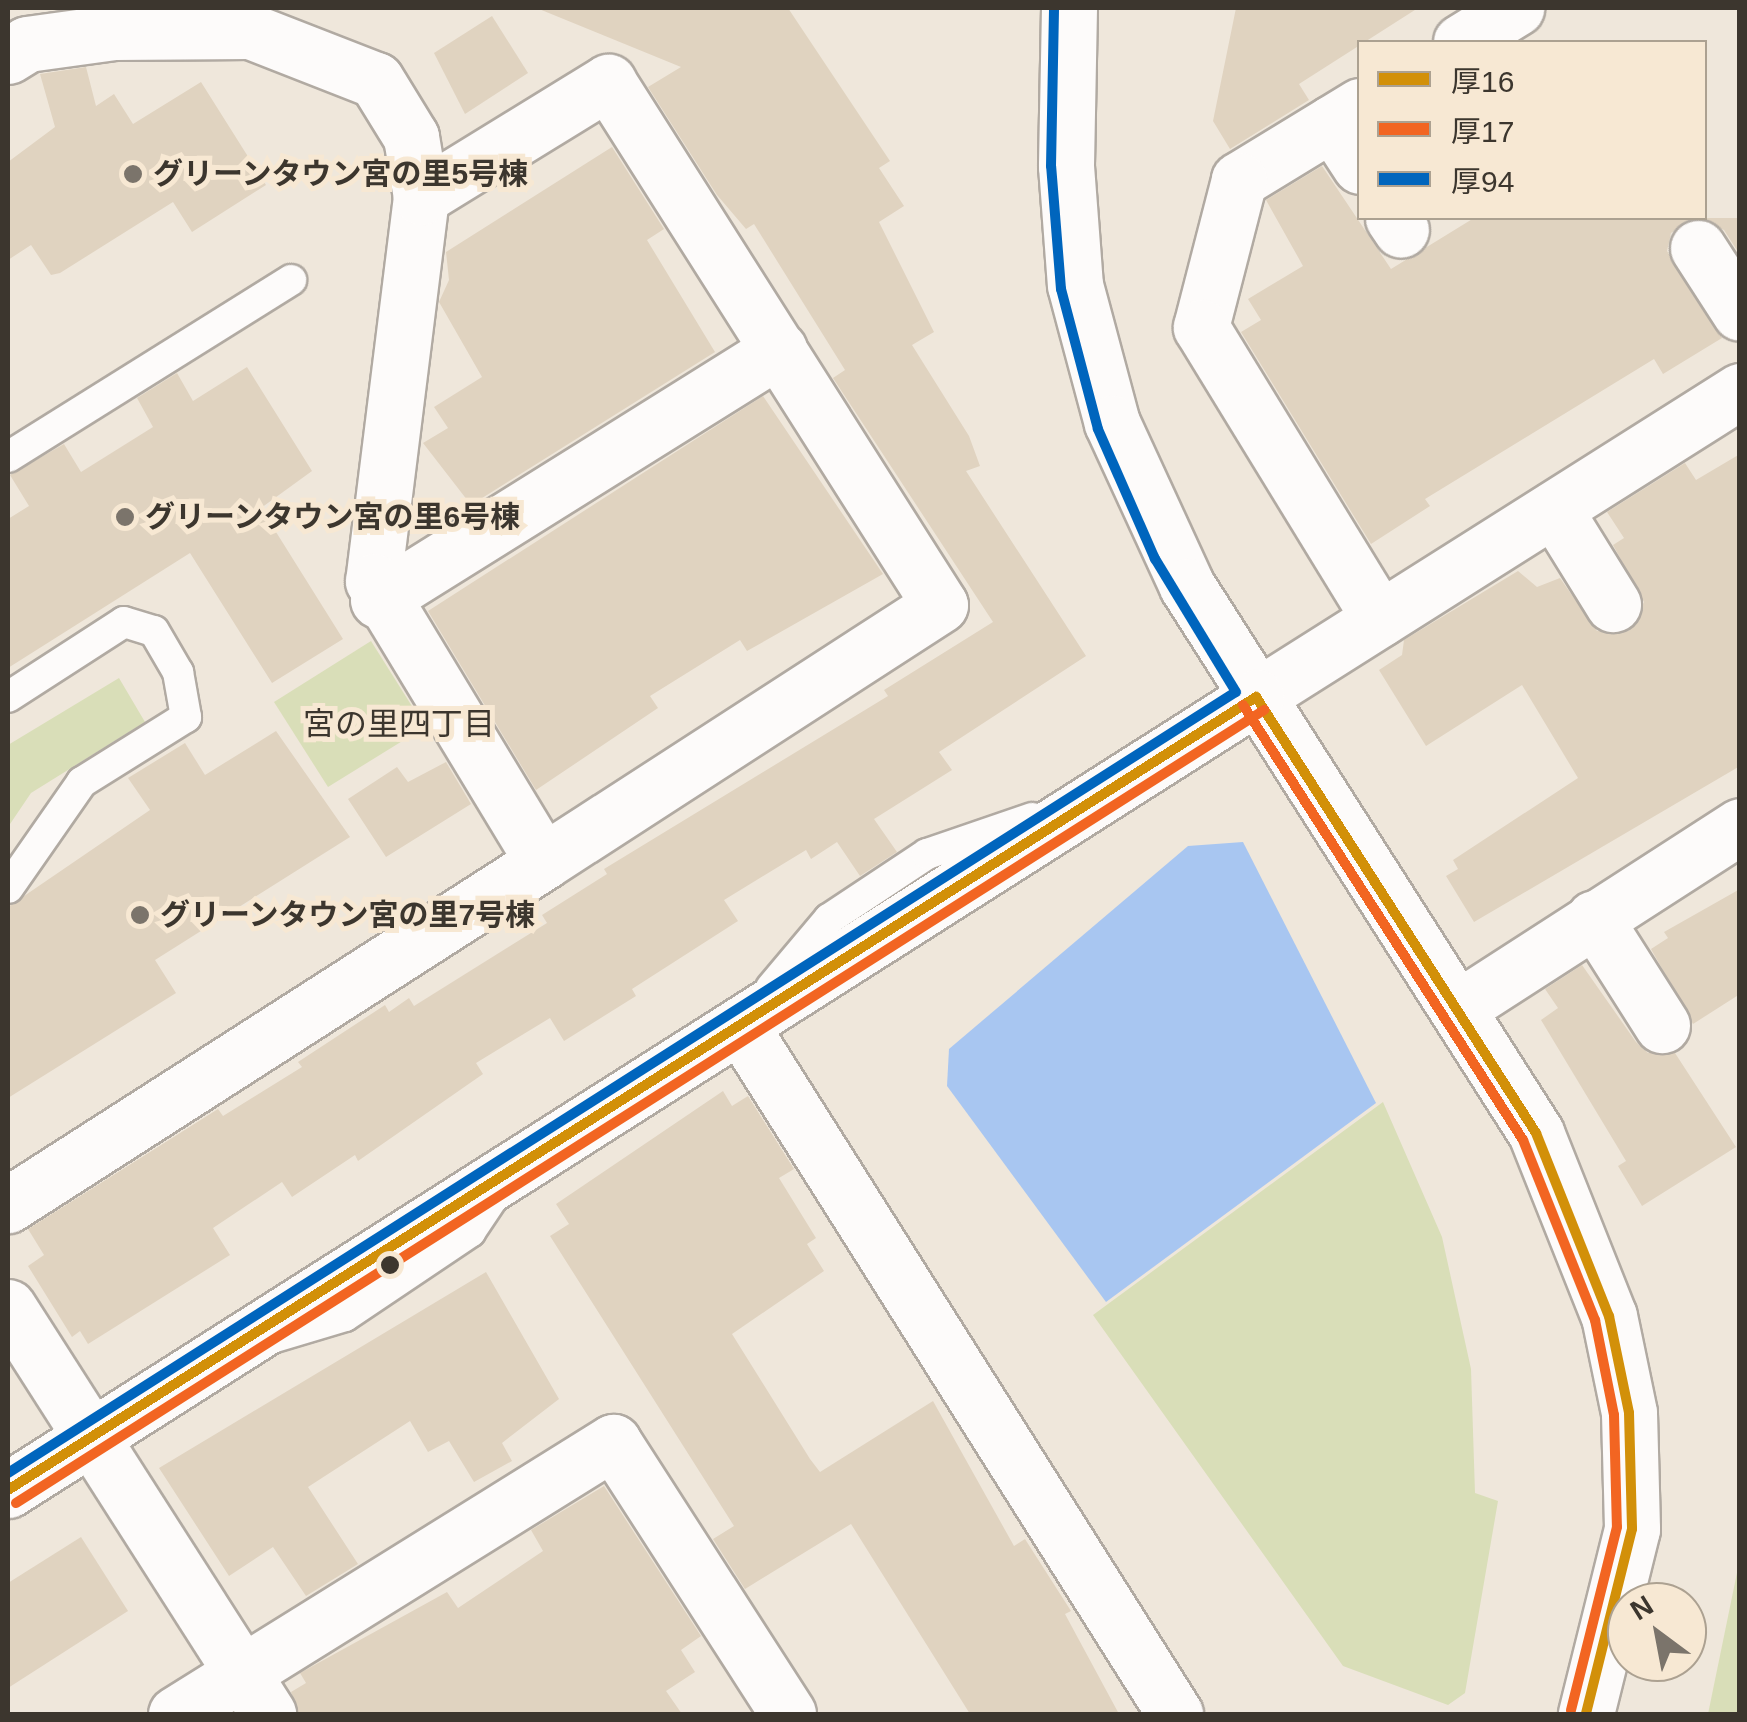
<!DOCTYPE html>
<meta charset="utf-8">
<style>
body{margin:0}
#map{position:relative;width:1747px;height:1722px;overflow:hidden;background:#efe7db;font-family:Helvetica,"Noto Sans JP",sans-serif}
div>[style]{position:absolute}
.green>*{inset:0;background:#d9deb8}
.water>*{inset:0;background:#a8c6f1}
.building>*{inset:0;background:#e0d3c0}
.roads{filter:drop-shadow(2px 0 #b1aaa2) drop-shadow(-2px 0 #b1aaa2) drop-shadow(0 2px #b1aaa2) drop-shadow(0 -2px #b1aaa2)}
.lane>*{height:30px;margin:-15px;padding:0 15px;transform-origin:15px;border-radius:15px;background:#fdfbfa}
.street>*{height:55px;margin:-27.5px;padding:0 27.5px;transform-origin:27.5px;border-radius:27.5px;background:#fdfbfa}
.secondary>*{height:55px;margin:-27.5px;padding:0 27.5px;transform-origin:27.5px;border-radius:27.5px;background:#fdfbfa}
.bus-1>*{height:10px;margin:-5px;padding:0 5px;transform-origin:5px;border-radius:5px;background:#d29009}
.bus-2>*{height:10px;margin:-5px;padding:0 5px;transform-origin:5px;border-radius:5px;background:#f26522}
.bus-3>*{height:10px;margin:-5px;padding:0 5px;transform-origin:5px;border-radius:5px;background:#0065bd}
.dots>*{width:28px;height:28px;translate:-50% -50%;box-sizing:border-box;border:5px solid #f7e8d3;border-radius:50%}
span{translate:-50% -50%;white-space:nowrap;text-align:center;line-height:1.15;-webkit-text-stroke:10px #f7e8d3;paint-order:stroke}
.poi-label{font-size:30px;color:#3c362e;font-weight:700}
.left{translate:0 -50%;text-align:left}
.neighbourhood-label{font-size:32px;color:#3c362e}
.frame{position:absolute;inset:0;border:10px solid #3c362e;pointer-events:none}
.legend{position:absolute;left:1357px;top:40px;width:350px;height:180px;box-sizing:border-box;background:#f7e8d3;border:2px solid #aca191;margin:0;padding:12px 18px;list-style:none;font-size:30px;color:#3c362e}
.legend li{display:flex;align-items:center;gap:20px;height:50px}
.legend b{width:50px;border:2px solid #aca191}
.north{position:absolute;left:1607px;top:1582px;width:100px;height:100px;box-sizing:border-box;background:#f7e8d3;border:2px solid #aca191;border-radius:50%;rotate:328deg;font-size:28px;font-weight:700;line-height:40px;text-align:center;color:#3c362e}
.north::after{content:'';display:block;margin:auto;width:35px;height:45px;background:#7b746b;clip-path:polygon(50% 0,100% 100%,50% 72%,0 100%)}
</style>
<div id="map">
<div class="green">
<div style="clip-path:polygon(371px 641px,425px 727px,328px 787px,274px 702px)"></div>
<div style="clip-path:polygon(119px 678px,145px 722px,31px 793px,8px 827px,8px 745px)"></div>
<div style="clip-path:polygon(1383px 1102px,1442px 1237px,1471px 1369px,1475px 1493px,1498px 1501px,1465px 1693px,1448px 1705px,1343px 1666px,1093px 1315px)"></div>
<div style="clip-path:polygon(1739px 1563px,1739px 1714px,1708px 1714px)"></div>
</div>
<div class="water">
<div style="clip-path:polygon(1243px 842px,1376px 1103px,1106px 1302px,947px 1086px,949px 1049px,1188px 846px)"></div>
</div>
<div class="building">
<div style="clip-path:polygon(788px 8px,890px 161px,879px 168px,904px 206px,879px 222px,934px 332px,912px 345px,969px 436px,980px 466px,966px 471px,1086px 656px,939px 752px,952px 770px,874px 819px,897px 852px,860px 876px,837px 842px,811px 859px,806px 850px,724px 900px,738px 921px,632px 989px,636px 996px,564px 1041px,550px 1018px,476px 1063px,483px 1074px,358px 1161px,355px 1155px,292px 1197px,282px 1182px,213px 1228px,230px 1255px,88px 1344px,80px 1331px,72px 1337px,28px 1266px,44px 1255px,28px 1229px,218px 1109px,223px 1116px,302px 1067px,298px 1062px,385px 1005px,389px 1012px,409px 998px,414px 1006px,547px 923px,542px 915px,607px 874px,604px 869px,888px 696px,884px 690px,993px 622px,833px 378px,845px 370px,754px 224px,746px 229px,717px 195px,648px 87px,681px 67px,539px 9px)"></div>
<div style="clip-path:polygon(1236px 8px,1418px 8px,1299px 84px,1309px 100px,1230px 149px,1213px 121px)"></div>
<div style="clip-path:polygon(492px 16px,528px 73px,465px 114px,434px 53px)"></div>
<div style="clip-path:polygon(86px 67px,96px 106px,114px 94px,133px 124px,201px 82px,266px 185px,192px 232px,173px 202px,60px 273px,51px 275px,31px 245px,8px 260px,8px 162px,55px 127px,40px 74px)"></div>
<div style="clip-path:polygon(612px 147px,664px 229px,647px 240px,715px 352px,471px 505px,423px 443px,448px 428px,434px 407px,482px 377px,439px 302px,449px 280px,446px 252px)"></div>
<div style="clip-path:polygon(1322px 166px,1391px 269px,1474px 218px,1694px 218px,1671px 233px,1667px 251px,1722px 338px,1663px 374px,1654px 359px,1425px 499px,1430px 506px,1371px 544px,1241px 332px,1261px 320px,1248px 299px,1303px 266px,1266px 200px)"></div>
<div style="clip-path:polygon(1700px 218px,1740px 218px,1740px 255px,1724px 230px)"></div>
<div style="clip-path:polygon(247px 367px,312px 471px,261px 508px,343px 639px,272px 683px,190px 553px,8px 668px,8px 519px,29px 506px,10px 475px,64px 444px,81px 472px,153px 427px,137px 398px,177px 373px,193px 401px)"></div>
<div style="clip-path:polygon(763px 396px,883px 574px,747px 651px,740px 640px,650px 696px,658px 708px,536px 790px,428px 611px)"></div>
<div style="clip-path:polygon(1740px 454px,1740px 766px,1474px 922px,1446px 876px,1458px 869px,1453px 860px,1578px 778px,1522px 685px,1426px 746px,1379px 670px,1402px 655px,1404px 640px,1518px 571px,1537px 587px,1560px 578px,1597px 631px,1629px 631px,1644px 602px,1613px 545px,1624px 538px,1607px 512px,1685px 463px,1696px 480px)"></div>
<div style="clip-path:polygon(276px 731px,350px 837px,155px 960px,176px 993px,8px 1098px,8px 907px,150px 810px,128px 778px,185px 743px,205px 775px)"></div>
<div style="clip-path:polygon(446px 762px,471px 804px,386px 857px,348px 799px,397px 767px,408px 782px)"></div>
<div style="clip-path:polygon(1740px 889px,1740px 994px,1693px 1024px,1651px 949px,1668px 938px,1664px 932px)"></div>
<div style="clip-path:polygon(1582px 965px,1636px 1042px,1648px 1053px,1675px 1053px,1736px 1147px,1642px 1206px,1618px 1166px,1626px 1161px,1541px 1020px,1558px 1008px,1545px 989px)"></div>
<div style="clip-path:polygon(723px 1091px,732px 1106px,748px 1096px,794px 1169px,779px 1178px,816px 1238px,807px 1244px,824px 1271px,732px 1334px,810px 1459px,820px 1472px,933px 1401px,1014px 1546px,1025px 1539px,1071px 1611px,1065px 1614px,1119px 1714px,970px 1714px,851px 1524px,745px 1589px,713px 1539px,734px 1526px,550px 1236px,569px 1224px,556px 1204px)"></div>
<div style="clip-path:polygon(486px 1272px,559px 1399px,502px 1443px,512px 1461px,474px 1482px,449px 1441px,428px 1452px,410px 1421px,308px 1487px,358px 1564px,306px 1596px,273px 1547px,229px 1576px,159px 1468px)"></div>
<div style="clip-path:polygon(604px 1486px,701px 1636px,681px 1650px,695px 1672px,666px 1691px,682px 1714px,299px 1714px,291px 1692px,306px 1683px,300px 1673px,447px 1592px,458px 1608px,543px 1551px,531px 1530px)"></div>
<div style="clip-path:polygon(81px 1537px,128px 1611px,8px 1688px,8px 1583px)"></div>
</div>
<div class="roads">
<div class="lane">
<div style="left:8px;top:457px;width:334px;rotate:-32deg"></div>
<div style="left:8px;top:697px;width:138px;rotate:-32.9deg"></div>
<div style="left:124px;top:622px;width:31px;rotate:17deg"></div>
<div style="left:154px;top:631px;width:48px;rotate:59.7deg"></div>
<div style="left:178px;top:672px;width:46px;rotate:79.9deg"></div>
<div style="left:186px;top:717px;width:123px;rotate:148deg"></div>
<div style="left:82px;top:782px;width:129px;rotate:124.9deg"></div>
<div style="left:771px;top:988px;width:90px;rotate:-50deg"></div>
<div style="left:829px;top:919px;width:118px;rotate:-33.6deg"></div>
<div style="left:927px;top:854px;width:111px;rotate:-18.9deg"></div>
<div style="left:272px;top:1338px;width:76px;rotate:-16.8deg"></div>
<div style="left:345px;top:1316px;width:151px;rotate:-33.9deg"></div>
<div style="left:470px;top:1232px;width:47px;rotate:-56.3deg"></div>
</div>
<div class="street">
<div style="left:1461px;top:42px;width:65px;rotate:-31.7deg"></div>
<div style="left:8px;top:56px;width:22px;rotate:-32deg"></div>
<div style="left:27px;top:44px;width:88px;rotate:-7.9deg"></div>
<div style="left:114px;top:32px;width:136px;rotate:-0.4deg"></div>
<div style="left:250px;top:31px;width:135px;rotate:21.3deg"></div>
<div style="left:376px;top:80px;width:67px;rotate:58.4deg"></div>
<div style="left:411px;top:137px;width:61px;rotate:80.5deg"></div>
<div style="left:421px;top:197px;width:387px;rotate:97.1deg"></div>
<div style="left:373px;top:581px;width:328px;rotate:58.8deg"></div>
<div style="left:543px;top:862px;width:636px;rotate:147.34deg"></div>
<div style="left:1360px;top:106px;width:142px;rotate:148.6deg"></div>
<div style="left:1239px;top:180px;width:152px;rotate:104.5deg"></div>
<div style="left:1201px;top:327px;width:342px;rotate:58.5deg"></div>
<div style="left:1332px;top:123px;width:51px;rotate:56.9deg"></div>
<div style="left:421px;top:197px;width:220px;rotate:-31.6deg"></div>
<div style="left:608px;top:82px;width:619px;rotate:57.59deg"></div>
<div style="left:940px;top:605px;width:473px;rotate:147.1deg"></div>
<div style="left:1393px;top:218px;width:14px;rotate:56deg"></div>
<div style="left:1698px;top:248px;width:77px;rotate:57.1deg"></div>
<div style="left:1554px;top:509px;width:112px;rotate:58.2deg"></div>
<div style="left:378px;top:600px;width:473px;rotate:-32deg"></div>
<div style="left:1256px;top:697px;width:573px;rotate:-32.3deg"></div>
<div style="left:1594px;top:918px;width:127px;rotate:57.6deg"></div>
<div style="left:1458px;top:1008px;width:336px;rotate:-32.8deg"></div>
<div style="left:740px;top:1025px;width:815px;rotate:57.73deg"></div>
<div style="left:8px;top:1307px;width:483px;rotate:57.4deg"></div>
<div style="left:176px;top:1714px;width:515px;rotate:-31.9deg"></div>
<div style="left:613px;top:1442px;width:323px;rotate:57.2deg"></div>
</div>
<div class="secondary">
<div style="left:1069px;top:8px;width:158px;rotate:91.1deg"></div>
<div style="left:1066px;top:166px;width:119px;rotate:85.7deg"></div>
<div style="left:1075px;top:285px;width:143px;rotate:75deg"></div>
<div style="left:1112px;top:423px;width:179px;rotate:65.3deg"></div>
<div style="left:1187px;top:586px;width:649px;rotate:57.46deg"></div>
<div style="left:1536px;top:1133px;width:197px;rotate:68.3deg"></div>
<div style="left:1609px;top:1316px;width:99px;rotate:78.3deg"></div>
<div style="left:1629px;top:1413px;width:116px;rotate:88.5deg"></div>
<div style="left:1632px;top:1529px;width:191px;rotate:104deg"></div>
<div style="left:8px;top:1490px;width:1479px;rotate:-32.43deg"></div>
</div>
</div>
<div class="bus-1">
<div style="left:1256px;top:697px;width:518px;rotate:57.29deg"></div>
<div style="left:1536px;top:1133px;width:197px;rotate:68.3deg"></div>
<div style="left:1609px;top:1316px;width:99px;rotate:78.3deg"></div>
<div style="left:1629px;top:1413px;width:116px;rotate:88.5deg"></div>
<div style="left:1632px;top:1529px;width:191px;rotate:104deg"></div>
<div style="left:8px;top:1490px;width:1479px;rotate:-32.43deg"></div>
</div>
<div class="bus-2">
<div style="left:1243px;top:705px;width:517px;rotate:57.23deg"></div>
<div style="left:1523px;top:1140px;width:194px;rotate:68.2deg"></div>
<div style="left:1595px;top:1320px;width:97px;rotate:78.7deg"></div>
<div style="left:1614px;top:1415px;width:112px;rotate:88.5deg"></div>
<div style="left:1617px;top:1527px;width:189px;rotate:104.1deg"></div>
<div style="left:16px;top:1503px;width:1479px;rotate:-32.43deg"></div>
</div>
<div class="bus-3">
<div style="left:8px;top:1473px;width:1455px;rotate:-32.46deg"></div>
<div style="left:1236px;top:692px;width:156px;rotate:-121.3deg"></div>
<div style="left:1155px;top:559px;width:142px;rotate:-113.7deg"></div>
<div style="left:1098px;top:429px;width:145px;rotate:-104.8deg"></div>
<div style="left:1061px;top:289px;width:123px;rotate:-94.6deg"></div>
<div style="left:1051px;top:166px;width:158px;rotate:-88.9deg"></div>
</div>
<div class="dots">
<div style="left:133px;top:174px;background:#7b746b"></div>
<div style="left:125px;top:517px;background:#7b746b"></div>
<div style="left:140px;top:915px;background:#7b746b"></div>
<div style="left:390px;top:1265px;background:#3c362e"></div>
</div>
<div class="poi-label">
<span class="left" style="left:153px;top:174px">グリーンタウン宮の里5号棟</span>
<span class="left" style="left:145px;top:517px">グリーンタウン宮の里6号棟</span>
<span class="left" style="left:160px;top:915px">グリーンタウン宮の里7号棟</span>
</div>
<div class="neighbourhood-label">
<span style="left:399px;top:724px">宮の里四丁目</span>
</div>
<div class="frame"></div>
<ul class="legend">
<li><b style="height:12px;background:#d29009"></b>厚16</li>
<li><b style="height:12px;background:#f26522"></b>厚17</li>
<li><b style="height:12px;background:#0065bd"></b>厚94</li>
</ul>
<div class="north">N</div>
</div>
